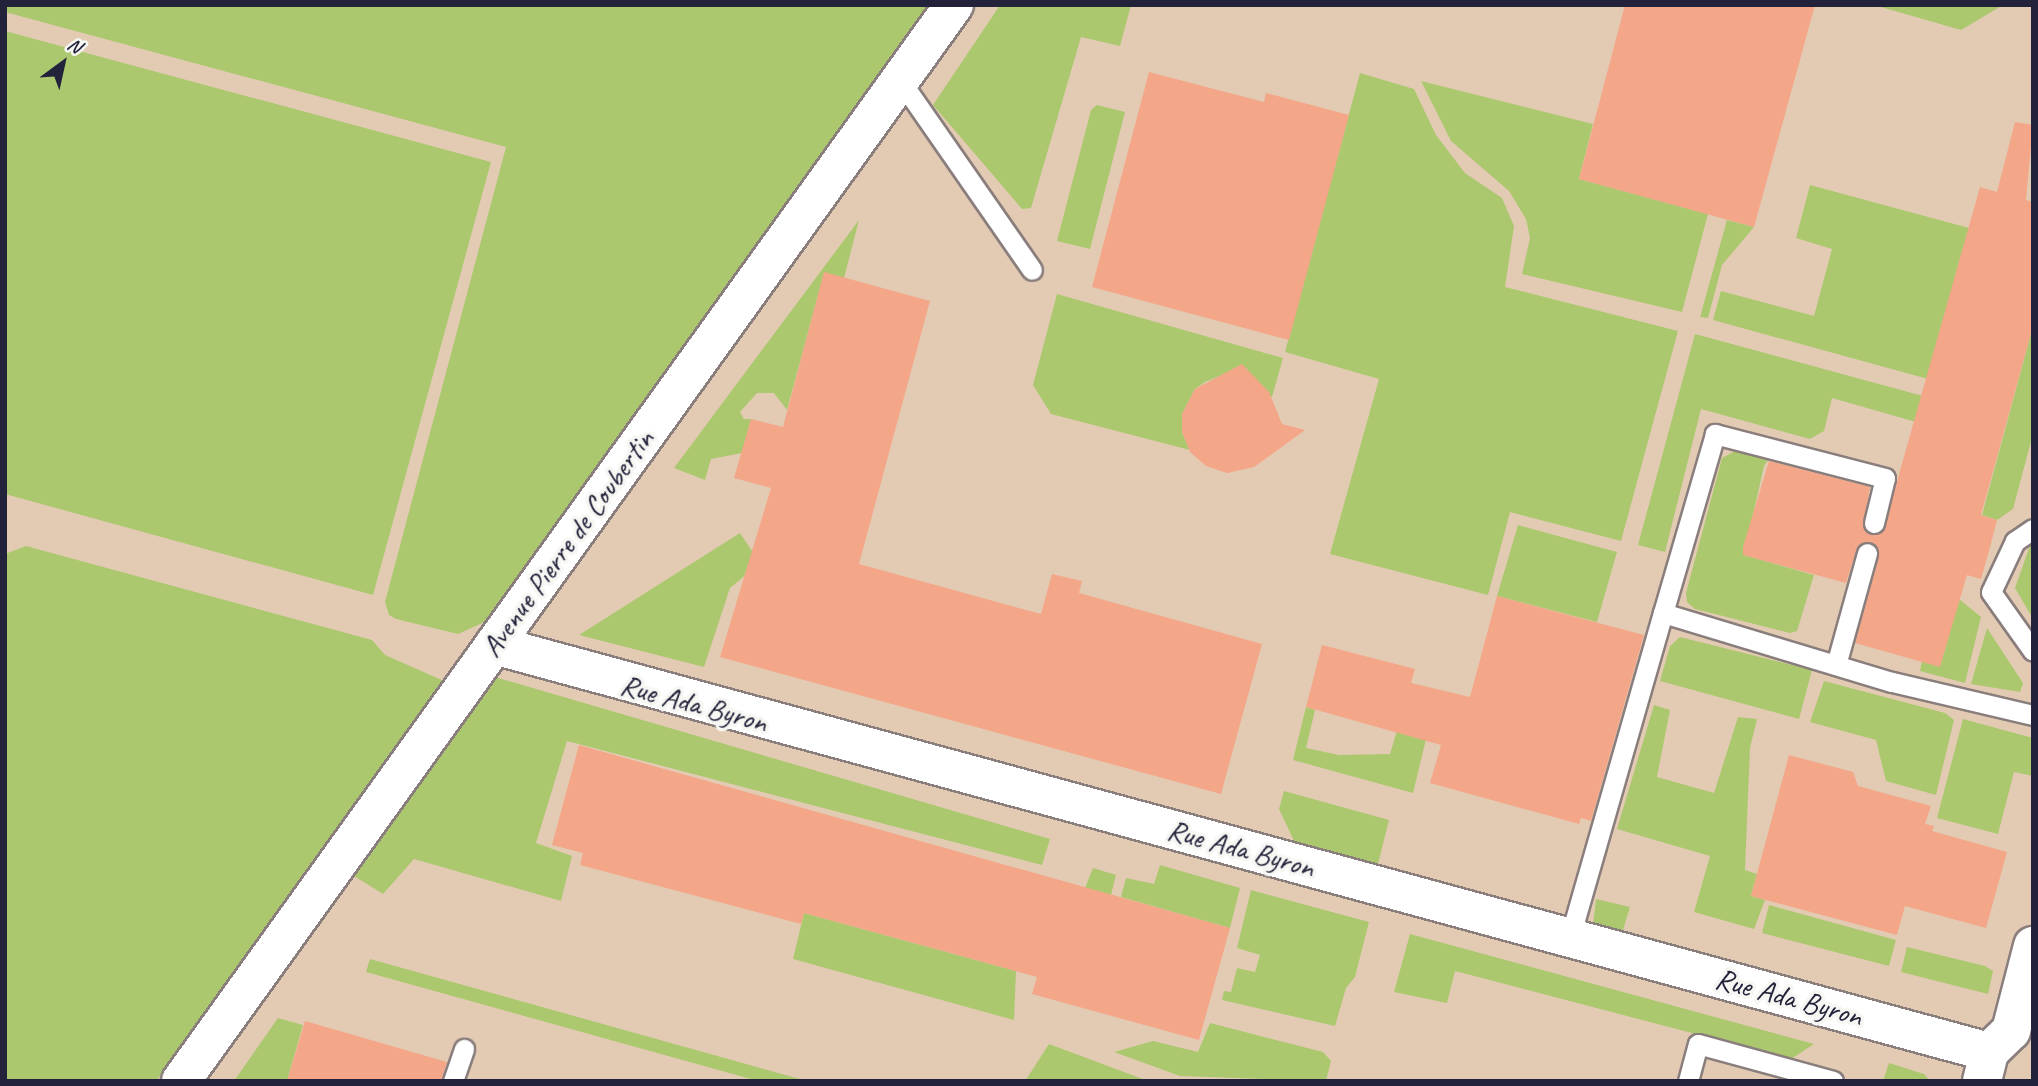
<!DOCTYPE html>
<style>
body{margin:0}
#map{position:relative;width:2038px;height:1086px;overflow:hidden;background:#f3dbbf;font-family:Caveat,sans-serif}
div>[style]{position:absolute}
.built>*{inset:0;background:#e3cbb3}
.green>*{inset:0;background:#abc86f}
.building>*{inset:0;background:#f3a688}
.roads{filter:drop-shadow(2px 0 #8a7e7d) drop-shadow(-2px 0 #8a7e7d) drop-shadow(0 2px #8a7e7d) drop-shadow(0 -2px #8a7e7d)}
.lane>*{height:19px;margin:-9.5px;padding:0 9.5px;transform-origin:9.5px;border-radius:9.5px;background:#fff}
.street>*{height:38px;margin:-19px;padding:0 19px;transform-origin:19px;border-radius:19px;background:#fff}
span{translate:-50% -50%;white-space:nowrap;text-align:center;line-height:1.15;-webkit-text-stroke:7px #f6f6f2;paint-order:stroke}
.street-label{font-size:30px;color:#22223b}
.frame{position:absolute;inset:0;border:7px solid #22223b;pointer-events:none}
.north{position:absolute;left:28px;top:28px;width:70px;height:70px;-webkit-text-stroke:5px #f6f6f2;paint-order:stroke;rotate:33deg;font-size:19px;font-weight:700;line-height:28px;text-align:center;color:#22223b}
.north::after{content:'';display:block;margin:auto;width:24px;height:32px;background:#22223b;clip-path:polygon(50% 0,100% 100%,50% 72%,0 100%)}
</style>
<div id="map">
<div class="built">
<div style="clip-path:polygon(5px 5px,2033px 5px,2033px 1081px,5px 1081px)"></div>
</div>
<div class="green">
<div style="clip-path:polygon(5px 5px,931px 5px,489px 620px,458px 634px,396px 619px,389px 615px,385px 602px,506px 147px,5px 12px)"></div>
<div style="clip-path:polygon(1000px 5px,1131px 5px,1120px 46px,1081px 37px,1031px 208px,1022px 209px,933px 105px)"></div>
<div style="clip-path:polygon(1874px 5px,2003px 5px,1961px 30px)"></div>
<div style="clip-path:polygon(5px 31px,491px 162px,373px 595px,5px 494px)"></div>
<div style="clip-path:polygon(1360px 73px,1414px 89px,1436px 135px,1465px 173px,1502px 198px,1514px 226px,1505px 287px,1678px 331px,1621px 541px,1510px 512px,1488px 595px,1330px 554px,1379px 379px,1285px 352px)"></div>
<div style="clip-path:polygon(1421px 81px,1593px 124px,1579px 179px,1708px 214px,1682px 312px,1522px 274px,1530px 238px,1526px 219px,1509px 191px,1451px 141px)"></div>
<div style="clip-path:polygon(1097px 105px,1125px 112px,1090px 249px,1057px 241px,1091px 110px)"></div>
<div style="clip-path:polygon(1810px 185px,1969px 228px,1928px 379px,1713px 320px,1721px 291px,1814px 316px,1832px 249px,1796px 238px)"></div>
<div style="clip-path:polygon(859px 220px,844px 278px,824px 273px,787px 410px,774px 393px,757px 393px,740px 412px,744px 419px,751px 419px,742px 453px,711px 459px,705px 480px,674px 468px)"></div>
<div style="clip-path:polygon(1727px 220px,1754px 227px,1722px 265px,1708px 318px,1700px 317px)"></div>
<div style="clip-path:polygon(1057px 294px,1283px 358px,1272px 397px,1225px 374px,1205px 382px,1195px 389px,1182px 414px,1182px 432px,1190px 450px,1051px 414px,1033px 385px)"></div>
<div style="clip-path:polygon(2033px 326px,2033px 434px,2013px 509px,1997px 520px,1982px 515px)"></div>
<div style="clip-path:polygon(1695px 334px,1923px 396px,1916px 422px,1832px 398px,1824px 431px,1810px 439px,1701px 409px,1665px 552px,1638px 545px)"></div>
<div style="clip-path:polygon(1739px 449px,1781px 459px,1781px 462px,1769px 459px,1764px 466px,1744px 555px,1814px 575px,1797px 631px,1790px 633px,1695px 609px,1687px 602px,1686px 593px,1722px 458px)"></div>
<div style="clip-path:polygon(1518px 525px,1617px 552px,1597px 622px,1497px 596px)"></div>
<div style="clip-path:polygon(740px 533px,760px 563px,730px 588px,704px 667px,579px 635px)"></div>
<div style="clip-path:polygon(2033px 537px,2033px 619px,2015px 588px)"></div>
<div style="clip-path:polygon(26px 546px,372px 640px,385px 655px,444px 681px,156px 1081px,5px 1081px,5px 554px)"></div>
<div style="clip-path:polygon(1959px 599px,1981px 617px,1965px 683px,1920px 671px,1922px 661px,1940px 666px)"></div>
<div style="clip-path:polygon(1987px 628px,2023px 683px,2020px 692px,1971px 684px)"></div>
<div style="clip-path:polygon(1680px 637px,1812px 670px,1799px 719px,1660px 681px,1670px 646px)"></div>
<div style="clip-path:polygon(495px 677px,1050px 839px,1042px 865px,567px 741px,536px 843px,572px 856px,561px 901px,414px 859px,383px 894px,354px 876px)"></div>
<div style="clip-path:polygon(1824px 681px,1945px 713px,1954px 720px,1936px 795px,1886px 781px,1876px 740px,1810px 722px)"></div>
<div style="clip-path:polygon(1411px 683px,1438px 690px,1413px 793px,1293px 760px,1306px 707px,1315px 710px,1306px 748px,1339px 755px,1390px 754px)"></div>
<div style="clip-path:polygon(1654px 705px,1670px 710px,1657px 777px,1714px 793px,1738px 717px,1757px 719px,1750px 748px,1745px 870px,1757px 874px,1751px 896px,1765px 900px,1754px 929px,1694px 912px,1710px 856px,1617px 829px)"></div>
<div style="clip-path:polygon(1963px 719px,2033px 738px,2033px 776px,2014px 772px,1998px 834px,1937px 818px)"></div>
<div style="clip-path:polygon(1284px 791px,1389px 820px,1377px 868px,1297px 847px,1279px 809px)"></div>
<div style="clip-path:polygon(1160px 865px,1240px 888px,1230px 928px,1121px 897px,1126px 878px,1154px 884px)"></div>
<div style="clip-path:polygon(1093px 868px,1116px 875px,1111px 895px,1085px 888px)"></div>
<div style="clip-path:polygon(1251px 890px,1369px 922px,1355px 977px,1346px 988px,1335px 1026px,1222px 1000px,1224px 991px,1231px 992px,1237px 968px,1255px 972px,1260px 955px,1237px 948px)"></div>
<div style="clip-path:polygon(1596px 899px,1630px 907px,1623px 930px,1593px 925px)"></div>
<div style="clip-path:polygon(1769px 905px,1896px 940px,1889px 966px,1762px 933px)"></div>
<div style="clip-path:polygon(804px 913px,1016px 971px,1014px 1020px,793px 959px)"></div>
<div style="clip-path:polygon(1410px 934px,1814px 1044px,1791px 1059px,1455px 971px,1447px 1003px,1394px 992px)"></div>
<div style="clip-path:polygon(1907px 947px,1985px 966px,1993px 971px,1988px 994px,1901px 972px)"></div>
<div style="clip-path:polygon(370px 959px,807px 1081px,758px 1081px,366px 972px)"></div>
<div style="clip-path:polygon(278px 1018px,303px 1025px,287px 1081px,234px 1081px)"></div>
<div style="clip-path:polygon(1210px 1023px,1323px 1052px,1331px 1061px,1326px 1081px,1180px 1076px,1114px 1052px,1153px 1041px,1198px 1052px)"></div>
<div style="clip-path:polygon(1049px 1044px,1148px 1081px,1025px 1081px)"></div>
<div style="clip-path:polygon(1889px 1063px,1924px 1074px,1930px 1081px,1883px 1081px)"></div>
</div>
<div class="building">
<div style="clip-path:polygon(1625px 5px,1815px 5px,1754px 227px,1579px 179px)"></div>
<div style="clip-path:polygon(1149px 72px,1264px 102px,1266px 93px,1349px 115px,1289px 340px,1092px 287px)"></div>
<div style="clip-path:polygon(2015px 122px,2033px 125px,2026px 200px,2033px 202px,2033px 326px,1981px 515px,1997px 520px,1989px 551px,1981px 579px,1967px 575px,1940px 667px,1855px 643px,1879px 556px,1875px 544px,1858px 545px,1846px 583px,1743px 555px,1743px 547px,1769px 461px,1870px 487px,1863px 527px,1872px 535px,1883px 531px,1980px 187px,1997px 192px)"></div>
<div style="clip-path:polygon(824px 272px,930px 301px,859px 564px,1041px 614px,1052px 574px,1082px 581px,1079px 593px,1262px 644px,1221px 794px,720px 657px,771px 488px,734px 478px,751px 419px,783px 427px)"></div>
<div style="clip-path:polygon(1242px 364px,1269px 392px,1282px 424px,1305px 430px,1254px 467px,1227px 473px,1206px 466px,1190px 452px,1182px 432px,1182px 414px,1195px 389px)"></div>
<div style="clip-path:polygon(1497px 596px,1644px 635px,1591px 821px,1581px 818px,1579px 824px,1430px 783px,1441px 745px,1306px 707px,1322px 645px,1415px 669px,1411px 683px,1470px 697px)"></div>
<div style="clip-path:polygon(579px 745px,1230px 928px,1199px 1040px,1032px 994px,1037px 977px,958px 955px,804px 913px,801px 924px,580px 865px,583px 853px,552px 845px)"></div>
<div style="clip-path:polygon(1789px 755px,1853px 772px,1858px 786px,1931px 806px,1925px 824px,1934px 826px,1932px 831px,2007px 852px,1986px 928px,1905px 906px,1897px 935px,1751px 896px)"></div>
<div style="clip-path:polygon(305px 1021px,447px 1062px,441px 1081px,287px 1081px)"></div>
</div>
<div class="roads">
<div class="lane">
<div style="left:900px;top:80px;width:231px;rotate:55.2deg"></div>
<div style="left:1874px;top:523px;width:46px;rotate:-76.3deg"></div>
<div style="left:1885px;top:478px;width:176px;rotate:-165.5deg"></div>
<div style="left:1715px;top:434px;width:186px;rotate:106.2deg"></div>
<div style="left:1663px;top:613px;width:239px;rotate:16.8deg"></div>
<div style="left:1892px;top:682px;width:145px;rotate:13.2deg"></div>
<div style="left:2033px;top:529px;width:22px;rotate:146deg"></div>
<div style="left:2015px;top:541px;width:56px;rotate:115.2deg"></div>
<div style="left:1991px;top:592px;width:72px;rotate:54.6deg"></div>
<div style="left:1836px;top:665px;width:116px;rotate:-74.5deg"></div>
<div style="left:1570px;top:937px;width:337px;rotate:-74deg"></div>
<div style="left:453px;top:1081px;width:34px;rotate:-71deg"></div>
<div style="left:1688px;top:1081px;width:38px;rotate:-75deg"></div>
<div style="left:1698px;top:1044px;width:140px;rotate:15.3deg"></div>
</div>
<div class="street">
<div style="left:494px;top:645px;width:1549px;rotate:15.23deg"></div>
<div style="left:181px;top:1081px;width:1325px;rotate:-54.31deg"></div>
<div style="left:1982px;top:1081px;width:30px;rotate:-76deg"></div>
<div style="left:1989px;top:1052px;width:30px;rotate:-44deg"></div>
<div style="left:2011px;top:1031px;width:88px;rotate:-75.5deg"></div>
</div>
</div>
<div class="street-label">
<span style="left:567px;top:543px;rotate:-54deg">Avenue Pierre de Coubertin</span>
<span style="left:694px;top:703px;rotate:15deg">Rue Ada Byron</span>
<span style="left:1241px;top:848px;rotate:15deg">Rue Ada Byron</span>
<span style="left:1789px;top:997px;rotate:15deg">Rue Ada Byron</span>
</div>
<div class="frame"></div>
<div class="north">N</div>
</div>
